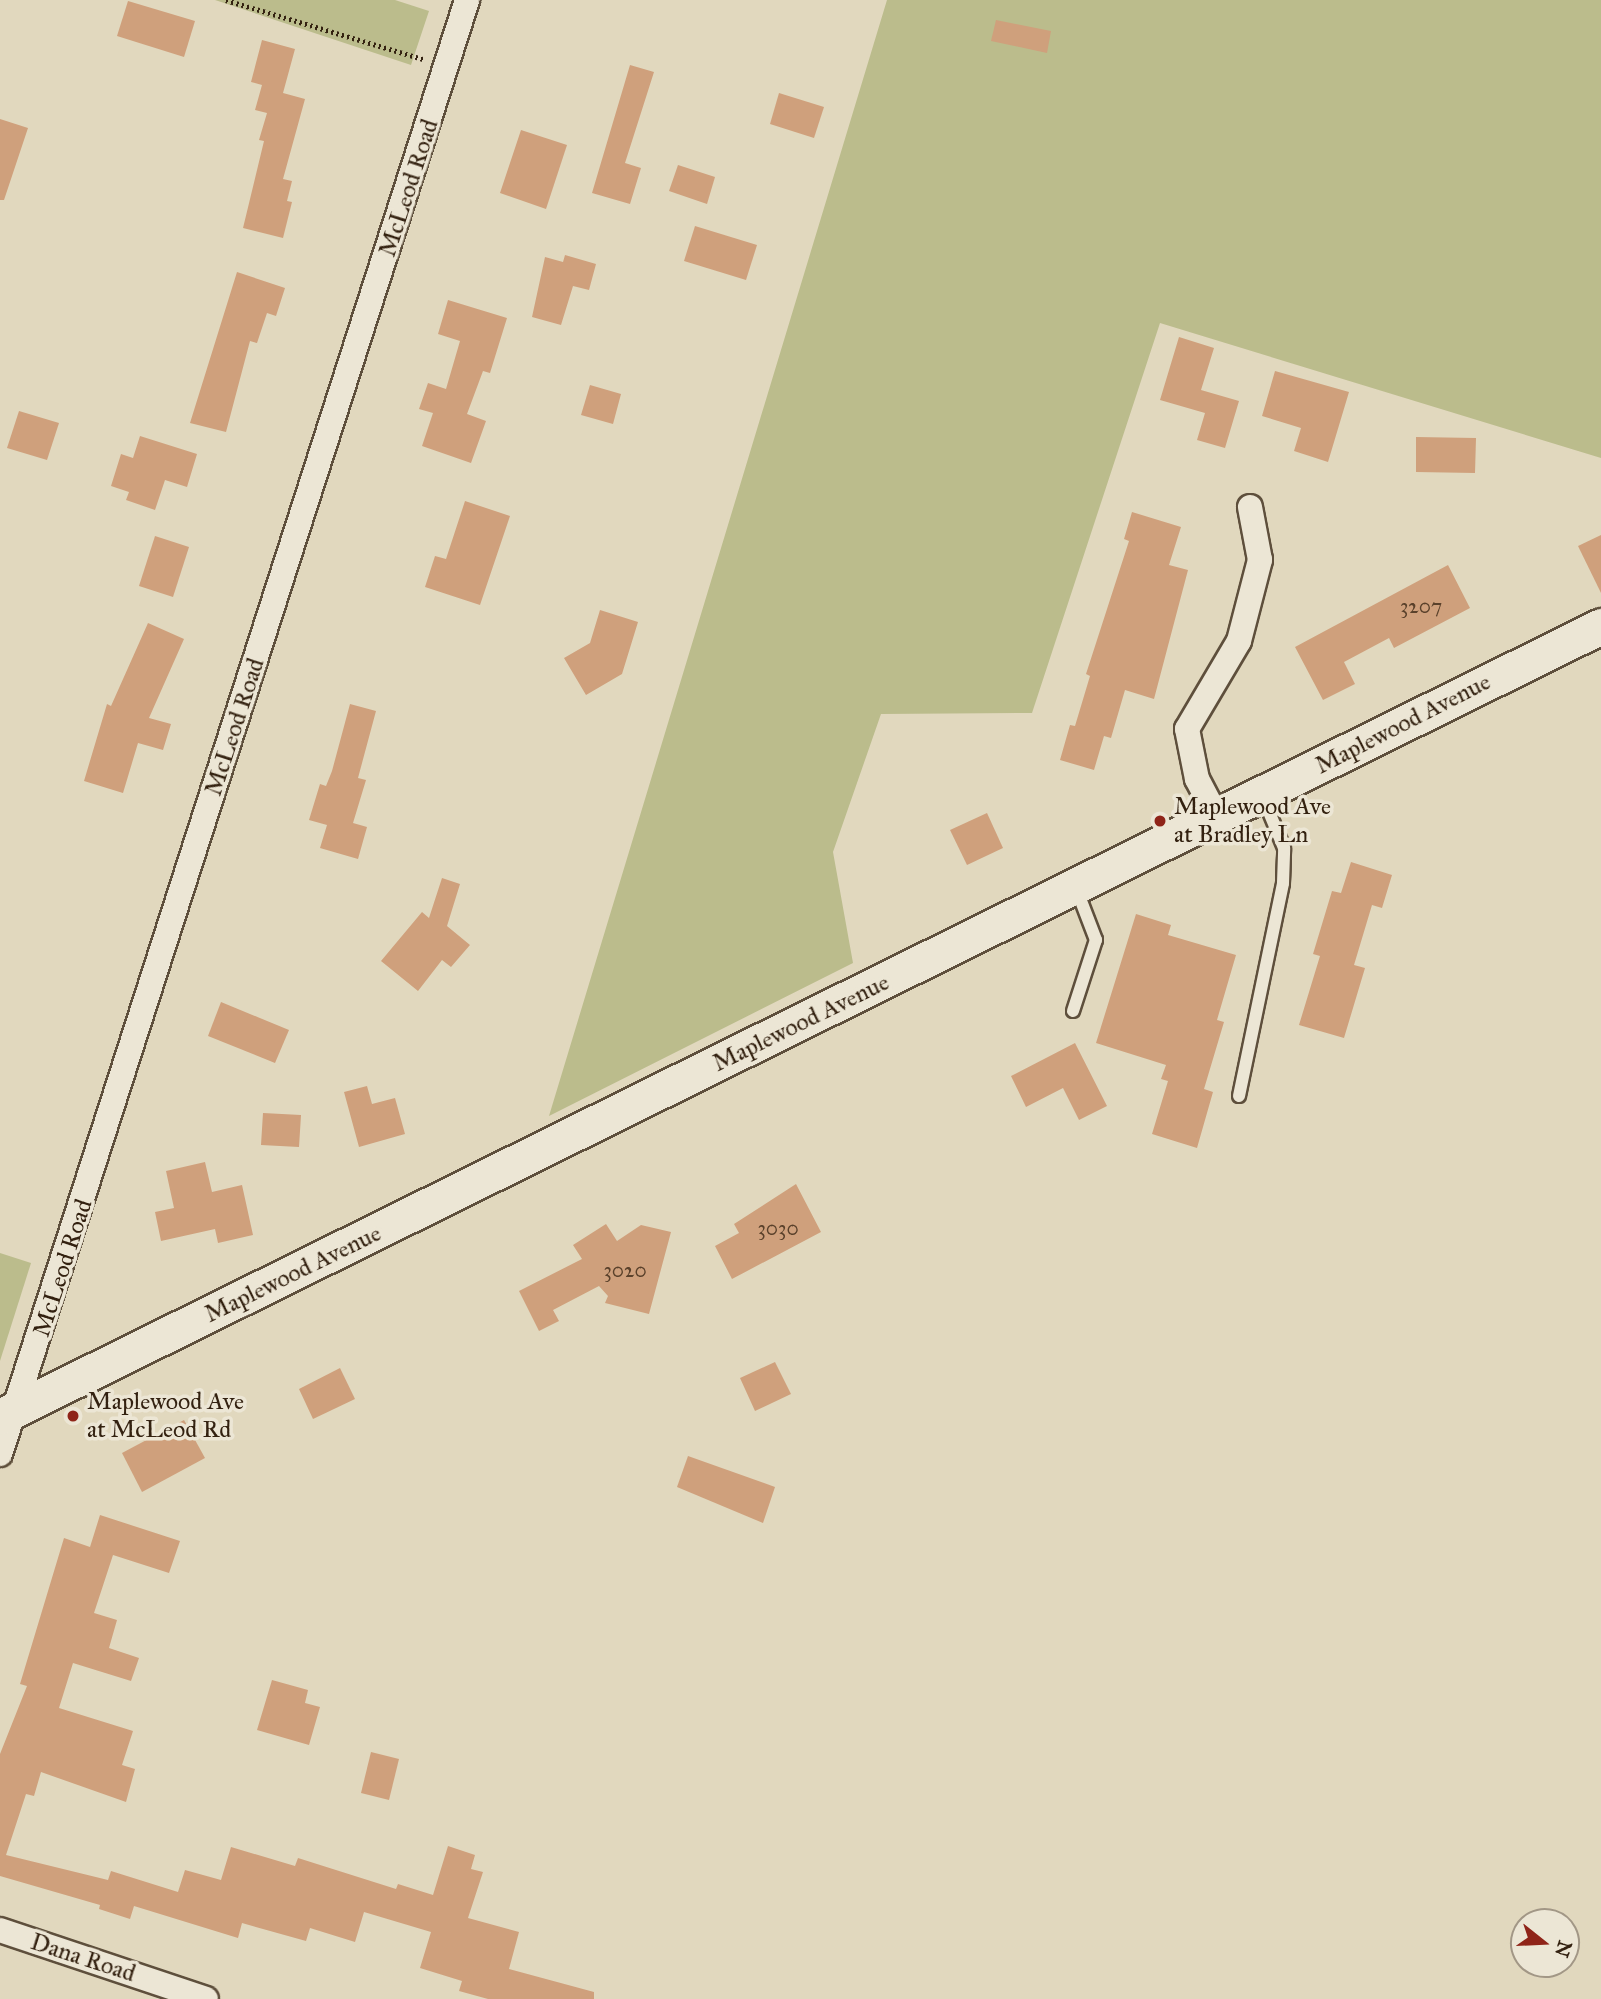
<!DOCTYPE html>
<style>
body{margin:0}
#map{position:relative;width:1601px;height:1999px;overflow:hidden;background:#e1d8be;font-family:"IM FELL Great Primer",serif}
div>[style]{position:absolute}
.green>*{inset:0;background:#bbbc8c}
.building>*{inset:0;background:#cfa07c}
.path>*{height:4.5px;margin-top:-2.25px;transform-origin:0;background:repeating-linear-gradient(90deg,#332110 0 2px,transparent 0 5.5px)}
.roads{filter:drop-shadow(2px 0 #5e4f3c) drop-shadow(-2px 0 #5e4f3c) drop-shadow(0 2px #5e4f3c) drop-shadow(0 -2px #5e4f3c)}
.lane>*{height:12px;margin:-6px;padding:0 6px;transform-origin:6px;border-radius:6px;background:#ece6d5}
.street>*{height:24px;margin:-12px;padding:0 12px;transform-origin:12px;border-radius:12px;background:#ece6d5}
.secondary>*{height:35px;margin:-17.5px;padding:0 17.5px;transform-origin:17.5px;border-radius:17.5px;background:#ece6d5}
.dots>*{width:19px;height:19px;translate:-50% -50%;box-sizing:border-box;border:4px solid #ece6d5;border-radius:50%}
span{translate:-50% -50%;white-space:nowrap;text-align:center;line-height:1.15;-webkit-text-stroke:7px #ece6d5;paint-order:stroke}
.number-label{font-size:21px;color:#5a412b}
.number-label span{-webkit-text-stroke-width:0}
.street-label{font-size:24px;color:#332110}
.poi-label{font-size:24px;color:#332110}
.left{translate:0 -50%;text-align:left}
.north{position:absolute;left:1510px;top:1908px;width:70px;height:70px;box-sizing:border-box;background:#ece6d5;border:2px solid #a29786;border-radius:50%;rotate:108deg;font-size:19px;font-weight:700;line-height:28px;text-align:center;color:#332110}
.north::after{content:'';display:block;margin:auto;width:24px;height:32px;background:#8f2418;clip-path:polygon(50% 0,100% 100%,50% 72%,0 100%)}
</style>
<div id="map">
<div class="green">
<div style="clip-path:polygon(215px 0,395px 0,429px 11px,411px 65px)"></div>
<div style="clip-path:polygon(887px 0,1601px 0,1601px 458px,1160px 323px,1032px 713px,881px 714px,833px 852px,853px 963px,549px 1116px)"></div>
<div style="clip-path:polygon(0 1253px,31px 1263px,0 1361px)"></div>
</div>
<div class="building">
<div style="clip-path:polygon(128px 1px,195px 21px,184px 57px,117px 36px)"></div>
<div style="clip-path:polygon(996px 20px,1051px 31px,1047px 53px,991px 41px)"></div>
<div style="clip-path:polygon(262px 40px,295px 49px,283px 93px,305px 99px,283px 179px,292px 181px,287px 201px,292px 202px,283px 238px,243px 228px,264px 141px,259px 140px,267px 113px,255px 110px,262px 85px,251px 82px)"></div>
<div style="clip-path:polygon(630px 65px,654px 72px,625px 163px,641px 168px,630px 204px,592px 193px)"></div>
<div style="clip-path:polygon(779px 93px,824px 107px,814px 138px,770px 124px)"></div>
<div style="clip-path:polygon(0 119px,28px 128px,4px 200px,0 200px)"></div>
<div style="clip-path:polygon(521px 130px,567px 145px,546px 209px,500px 193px)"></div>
<div style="clip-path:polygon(678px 165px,715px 177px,707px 204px,669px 191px)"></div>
<div style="clip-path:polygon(695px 226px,757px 245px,746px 280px,684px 261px)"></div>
<div style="clip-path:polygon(565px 255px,596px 264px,589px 290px,573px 286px,561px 325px,532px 317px,545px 257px,563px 262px)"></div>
<div style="clip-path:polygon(237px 272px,285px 288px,276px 316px,267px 313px,257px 343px,250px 341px,226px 432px,190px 423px)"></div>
<div style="clip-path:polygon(448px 300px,507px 318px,490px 373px,483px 371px,467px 414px,486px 421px,471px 463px,422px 446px,433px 413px,419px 409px,428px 383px,446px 389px,460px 341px,438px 334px)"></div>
<div style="clip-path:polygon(1179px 337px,1214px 348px,1201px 390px,1239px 401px,1225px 448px,1197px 440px,1205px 413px,1160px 400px)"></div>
<div style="clip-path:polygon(1275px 371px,1349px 392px,1328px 462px,1294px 451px,1301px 428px,1262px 416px)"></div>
<div style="clip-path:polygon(590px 385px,621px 394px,613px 424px,581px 415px)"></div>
<div style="clip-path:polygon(19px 411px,59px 423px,47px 460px,7px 448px)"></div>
<div style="clip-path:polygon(140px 436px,197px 454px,187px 487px,165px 480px,155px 510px,126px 500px,129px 492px,111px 486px,121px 454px,133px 458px)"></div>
<div style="clip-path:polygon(1416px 437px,1476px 438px,1475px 473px,1416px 472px)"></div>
<div style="clip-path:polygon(465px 501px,510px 516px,480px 605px,425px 587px,435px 556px,446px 559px)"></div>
<div style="clip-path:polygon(1132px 512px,1181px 527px,1169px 565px,1188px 570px,1154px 699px,1125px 690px,1111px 738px,1104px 736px,1094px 770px,1060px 760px,1070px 725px,1075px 726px,1090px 676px,1086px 674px,1129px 541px,1124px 539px)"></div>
<div style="clip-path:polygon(1601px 535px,1601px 593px,1578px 546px)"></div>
<div style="clip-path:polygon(155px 536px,189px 547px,173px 597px,139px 586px)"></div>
<div style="clip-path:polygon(1448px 565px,1470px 608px,1394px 648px,1389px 638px,1344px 662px,1355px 684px,1323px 700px,1295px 647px)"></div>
<div style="clip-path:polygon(600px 610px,638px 622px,622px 674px,586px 695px,564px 658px,590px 643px)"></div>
<div style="clip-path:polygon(148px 623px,184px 639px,149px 718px,171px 724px,163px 750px,138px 743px,123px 793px,84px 781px,107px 704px,111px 706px)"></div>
<div style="clip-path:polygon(350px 704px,376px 711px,358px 778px,366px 780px,353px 823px,367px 827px,358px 859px,320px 848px,327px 825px,309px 820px,320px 784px,326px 786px,332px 771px)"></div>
<div style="clip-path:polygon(987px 813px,1003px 848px,967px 865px,950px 830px)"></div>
<div style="clip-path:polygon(1351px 862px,1392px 875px,1382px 908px,1372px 905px,1354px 965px,1365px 968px,1344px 1038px,1299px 1025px,1320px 956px,1313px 954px,1332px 891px,1341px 893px)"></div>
<div style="clip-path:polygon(442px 878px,460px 884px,447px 926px,470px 945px,451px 967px,442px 960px,418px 991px,381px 961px,422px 912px,429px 918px)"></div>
<div style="clip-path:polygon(1136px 914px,1171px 925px,1168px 935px,1236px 955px,1217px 1020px,1224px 1022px,1204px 1089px,1213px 1092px,1197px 1148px,1152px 1134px,1168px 1081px,1161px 1079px,1166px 1065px,1096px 1043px)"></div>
<div style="clip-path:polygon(221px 1002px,289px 1030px,275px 1063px,208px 1036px)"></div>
<div style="clip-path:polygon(1075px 1043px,1107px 1106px,1079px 1120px,1063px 1088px,1026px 1107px,1011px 1076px)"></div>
<div style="clip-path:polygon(367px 1086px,372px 1104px,395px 1098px,405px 1134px,359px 1147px,344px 1092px)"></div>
<div style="clip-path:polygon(263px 1113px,301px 1115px,299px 1147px,261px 1145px)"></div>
<div style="clip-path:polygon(205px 1162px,212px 1192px,242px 1185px,253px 1235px,218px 1243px,215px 1229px,161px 1241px,155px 1212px,174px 1208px,166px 1171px)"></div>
<div style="clip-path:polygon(796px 1184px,821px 1232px,732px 1279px,715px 1246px,739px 1233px,734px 1224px)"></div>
<div style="clip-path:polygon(606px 1224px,617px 1241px,641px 1225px,671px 1232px,649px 1314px,605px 1303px,608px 1296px,599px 1286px,553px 1310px,559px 1321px,539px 1331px,519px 1291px,582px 1259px,573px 1245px)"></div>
<div style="clip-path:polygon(775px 1362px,791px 1394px,755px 1411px,740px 1378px)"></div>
<div style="clip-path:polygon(340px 1368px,355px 1399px,313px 1419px,299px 1389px)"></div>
<div style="clip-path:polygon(184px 1420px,205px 1458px,142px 1492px,122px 1453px)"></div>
<div style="clip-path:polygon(688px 1456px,775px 1487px,763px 1523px,677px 1487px)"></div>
<div style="clip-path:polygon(100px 1515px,180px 1541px,169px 1573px,113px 1555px,94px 1613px,117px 1620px,109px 1648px,139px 1658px,131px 1681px,73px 1663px,59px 1708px,133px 1731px,122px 1765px,135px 1769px,126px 1802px,41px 1772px,34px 1796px,26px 1794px,6px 1855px,108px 1880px,111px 1871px,178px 1892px,185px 1870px,221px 1880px,231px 1847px,295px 1866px,298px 1858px,396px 1889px,398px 1884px,433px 1895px,448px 1846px,475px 1855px,471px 1869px,483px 1872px,468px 1918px,519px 1932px,509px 1969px,594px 1992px,594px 1999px,488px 1999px,459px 1991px,462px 1981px,420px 1968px,431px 1932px,364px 1912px,355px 1942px,310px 1928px,306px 1941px,242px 1923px,238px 1938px,134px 1906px,130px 1919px,99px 1909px,100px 1905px,0 1876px,0 1754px,27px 1686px,20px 1684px,64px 1538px,90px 1547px)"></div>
<div style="clip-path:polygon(272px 1680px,308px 1690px,305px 1703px,320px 1707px,309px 1745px,257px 1730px)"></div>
<div style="clip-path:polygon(371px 1752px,399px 1759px,389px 1800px,361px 1793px)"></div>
</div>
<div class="path">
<div style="left:226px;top:0;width:206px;rotate:16.7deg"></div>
</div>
<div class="roads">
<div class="lane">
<div style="left:1073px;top:1011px;width:75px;rotate:-72.1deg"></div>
<div style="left:1096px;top:940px;width:56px;rotate:-111deg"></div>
<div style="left:1239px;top:1096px;width:217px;rotate:-78.3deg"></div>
<div style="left:1283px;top:883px;width:35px;rotate:-88deg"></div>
<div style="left:1284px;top:848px;width:57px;rotate:-112.5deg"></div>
</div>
<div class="street">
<div style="left:1217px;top:817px;width:43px;rotate:-117.8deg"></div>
<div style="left:1197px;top:779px;width:51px;rotate:-101.3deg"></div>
<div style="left:1187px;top:729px;width:102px;rotate:-59.4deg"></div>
<div style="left:1239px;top:641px;width:84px;rotate:-75.5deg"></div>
<div style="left:1260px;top:560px;width:54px;rotate:-100.7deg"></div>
<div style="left:0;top:1454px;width:1527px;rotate:-72.19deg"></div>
<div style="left:0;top:1930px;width:217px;rotate:18.5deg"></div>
</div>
<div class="secondary">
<div style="left:0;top:1417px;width:1786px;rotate:-26.29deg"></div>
</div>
</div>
<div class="dots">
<div style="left:1160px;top:821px;background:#8f2418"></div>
<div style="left:73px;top:1416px;background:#8f2418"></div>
</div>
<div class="number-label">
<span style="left:1421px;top:606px">3207</span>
<span style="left:778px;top:1228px">3030</span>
<span style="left:625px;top:1270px">3020</span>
</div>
<div class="street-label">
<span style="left:409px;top:188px;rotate:-72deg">McLeod Road</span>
<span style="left:1403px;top:724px;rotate:-27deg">Maplewood Avenue</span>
<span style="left:235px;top:727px;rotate:-72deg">McLeod Road</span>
<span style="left:801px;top:1023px;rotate:-26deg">Maplewood Avenue</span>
<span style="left:63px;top:1268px;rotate:-72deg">McLeod Road</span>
<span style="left:293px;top:1274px;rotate:-26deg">Maplewood Avenue</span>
<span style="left:83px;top:1958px;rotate:18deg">Dana Road</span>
</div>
<div class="poi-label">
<span class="left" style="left:1174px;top:821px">Maplewood Ave<br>at Bradley Ln</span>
<span class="left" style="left:87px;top:1416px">Maplewood Ave<br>at McLeod Rd</span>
</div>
<div class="north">N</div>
</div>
